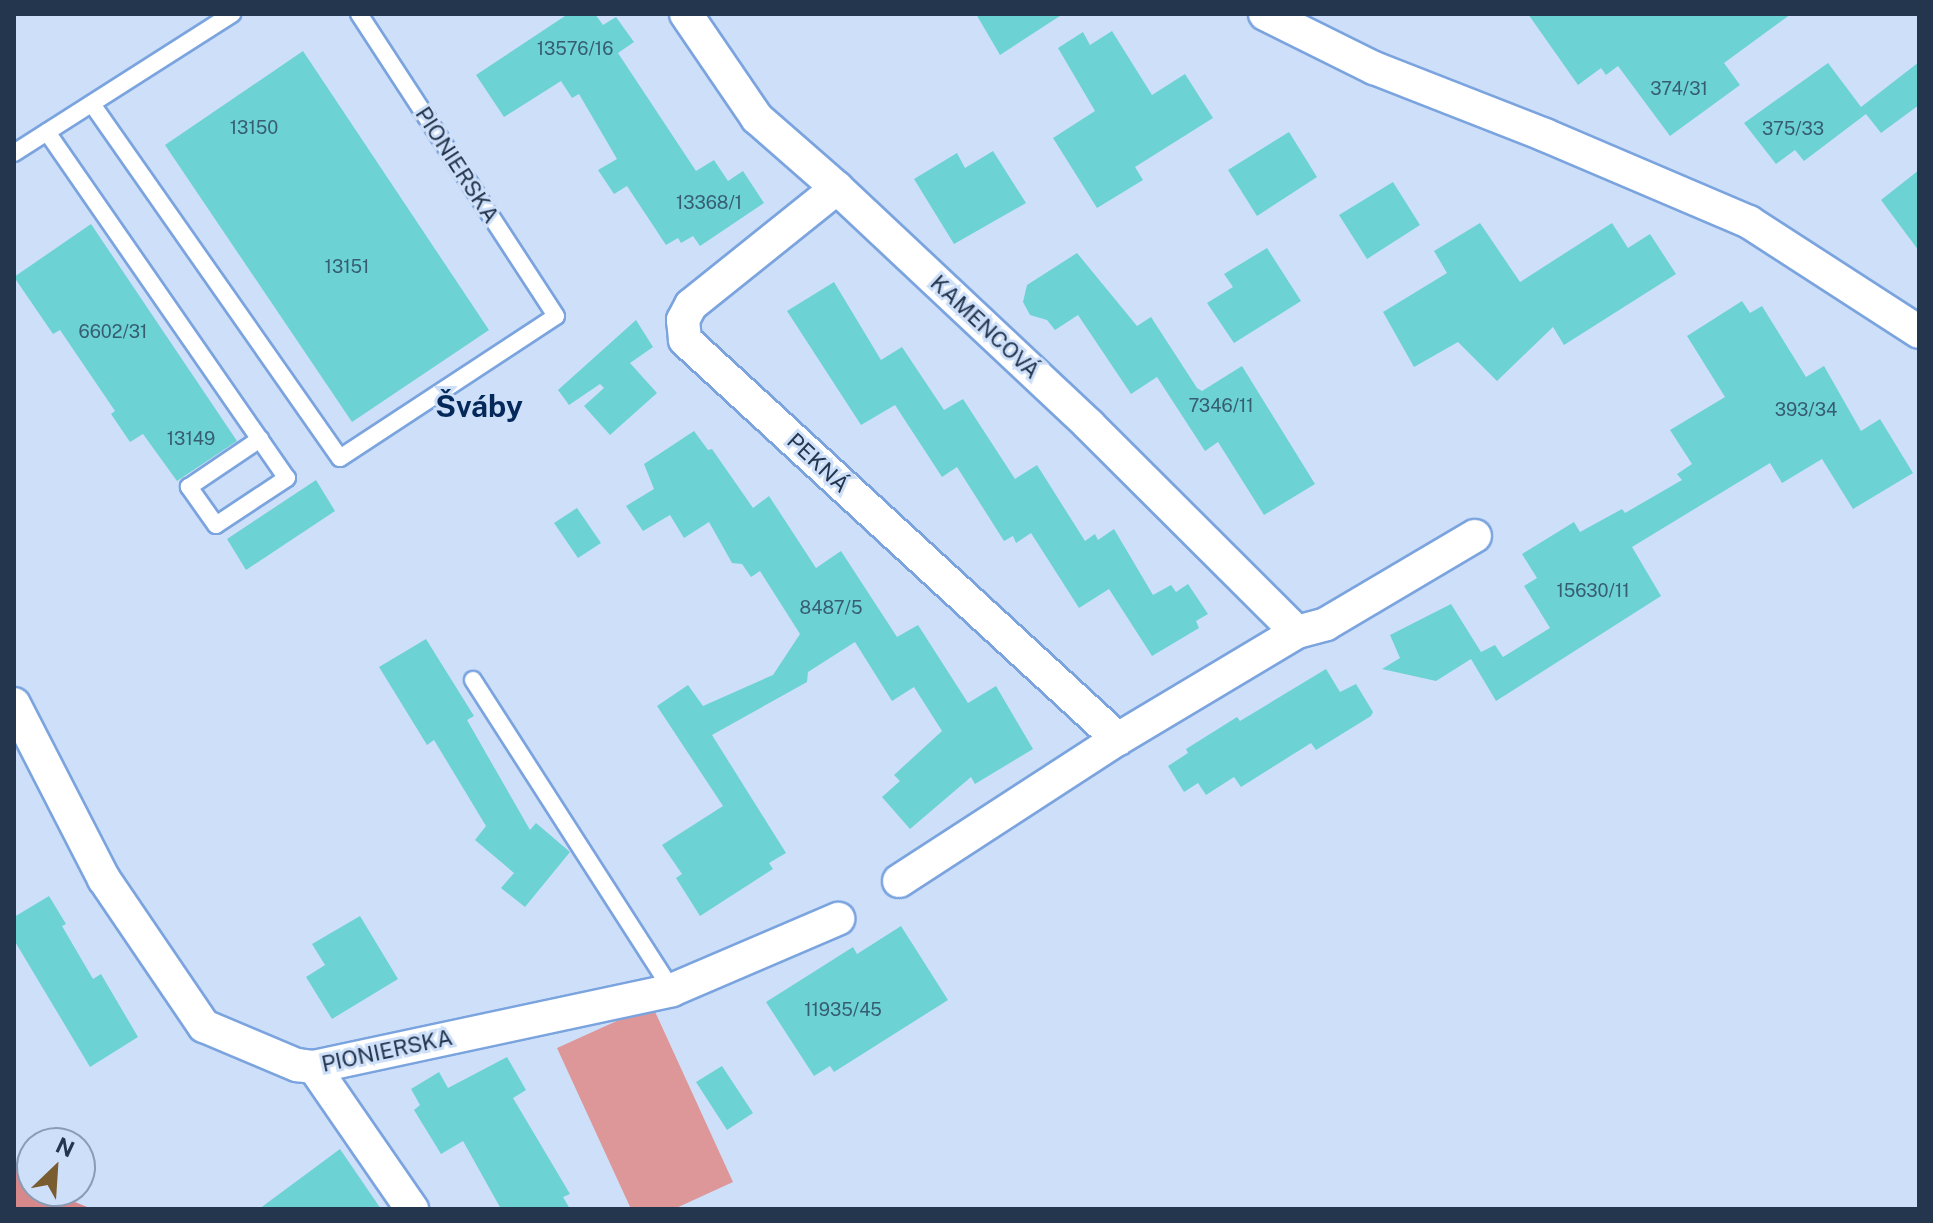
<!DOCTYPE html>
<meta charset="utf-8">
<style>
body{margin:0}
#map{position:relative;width:1933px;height:1223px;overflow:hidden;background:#cee0f9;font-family:"Public Sans",sans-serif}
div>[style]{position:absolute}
.green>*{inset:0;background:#dd9799}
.forest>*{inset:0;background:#d6888b}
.building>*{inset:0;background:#6cd2d4}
.roads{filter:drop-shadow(2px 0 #7ba4df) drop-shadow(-2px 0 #7ba4df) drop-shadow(0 2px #7ba4df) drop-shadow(0 -2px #7ba4df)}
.lane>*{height:16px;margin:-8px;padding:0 8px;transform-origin:8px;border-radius:8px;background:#fff}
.street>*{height:32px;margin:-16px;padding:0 16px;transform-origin:16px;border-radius:16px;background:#fff}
span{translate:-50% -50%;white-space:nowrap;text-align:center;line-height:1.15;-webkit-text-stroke:6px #cee0f9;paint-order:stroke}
.number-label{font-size:18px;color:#365d70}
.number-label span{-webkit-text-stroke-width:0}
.street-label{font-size:22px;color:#24364e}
.district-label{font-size:30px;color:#032859;font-weight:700}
.frame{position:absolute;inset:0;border:16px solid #24364e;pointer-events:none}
.north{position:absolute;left:16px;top:1127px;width:80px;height:80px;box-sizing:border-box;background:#cee0f9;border:2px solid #8a9cb5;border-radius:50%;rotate:25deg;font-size:22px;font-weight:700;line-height:32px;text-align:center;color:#24364e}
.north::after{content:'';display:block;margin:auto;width:28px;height:36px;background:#795c2f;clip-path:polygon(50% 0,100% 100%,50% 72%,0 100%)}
</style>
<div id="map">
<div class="green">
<div style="clip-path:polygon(652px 1005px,733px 1182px,674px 1209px,631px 1209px,557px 1048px)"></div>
</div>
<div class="forest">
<div style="clip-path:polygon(14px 1157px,25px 1182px,32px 1185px,32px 1191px,48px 1191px,92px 1209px,14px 1209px)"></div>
</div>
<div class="building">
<div style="clip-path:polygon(568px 14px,595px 14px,603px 25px,616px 17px,634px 42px,618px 53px,696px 171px,714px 160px,728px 181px,743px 171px,764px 203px,700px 246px,693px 236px,681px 243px,678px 238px,666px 245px,627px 186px,614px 194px,598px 170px,617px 159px,579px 94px,572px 98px,561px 81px,504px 117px,476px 75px)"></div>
<div style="clip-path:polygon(976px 14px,1063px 14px,1000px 55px)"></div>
<div style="clip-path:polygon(1528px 14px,1791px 14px,1724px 63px,1740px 85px,1670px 136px,1618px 66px,1606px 75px,1601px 68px,1578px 85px)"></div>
<div style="clip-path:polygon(1112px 31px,1152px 95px,1185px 74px,1213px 118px,1135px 167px,1143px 180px,1097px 208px,1053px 138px,1095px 111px,1058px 48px,1083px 32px,1090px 45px)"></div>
<div style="clip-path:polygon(303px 51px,489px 330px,352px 422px,165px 145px)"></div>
<div style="clip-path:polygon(1919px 62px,1919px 105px,1881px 133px,1866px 114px,1804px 161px,1795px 150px,1776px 164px,1744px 123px,1828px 63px,1861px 107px)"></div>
<div style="clip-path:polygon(1289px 132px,1317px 177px,1257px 216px,1228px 170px)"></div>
<div style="clip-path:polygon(993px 151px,1026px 203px,954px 244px,914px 179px,957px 153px,965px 168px)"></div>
<div style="clip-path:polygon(1919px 170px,1919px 251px,1881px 200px)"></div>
<div style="clip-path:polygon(1393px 182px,1420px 225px,1367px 259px,1339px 215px)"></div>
<div style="clip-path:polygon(1480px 223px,1520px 282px,1612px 223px,1628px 248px,1650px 234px,1676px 274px,1564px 345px,1553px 327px,1497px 381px,1458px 342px,1414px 367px,1383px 312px,1447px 273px,1434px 251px)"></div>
<div style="clip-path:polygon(91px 224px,237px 441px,177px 481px,143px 434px,130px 442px,111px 414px,115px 411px,60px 330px,53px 334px,14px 277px)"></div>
<div style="clip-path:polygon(1267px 248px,1301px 301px,1234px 343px,1207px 303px,1233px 287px,1224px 274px)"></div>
<div style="clip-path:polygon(1077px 253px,1137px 326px,1151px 317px,1197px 388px,1202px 391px,1242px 366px,1315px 484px,1264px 515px,1218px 442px,1205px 451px,1157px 377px,1131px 394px,1078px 315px,1055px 330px,1047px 320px,1030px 315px,1023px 302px,1027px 285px)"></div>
<div style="clip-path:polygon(834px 282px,881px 360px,902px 347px,944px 410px,963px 399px,1015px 479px,1037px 465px,1085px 541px,1095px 534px,1098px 540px,1114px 529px,1153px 595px,1171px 585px,1176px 592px,1188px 584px,1208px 614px,1196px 621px,1199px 628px,1152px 656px,1109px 589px,1079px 608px,1031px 533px,1016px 543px,1013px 536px,1004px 541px,957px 467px,942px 477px,895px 405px,861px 425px,787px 311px)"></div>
<div style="clip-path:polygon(1742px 301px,1750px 313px,1762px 306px,1806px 377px,1824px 366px,1861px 431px,1880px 419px,1913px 473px,1853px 509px,1822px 459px,1782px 483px,1770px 463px,1632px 547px,1661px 596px,1496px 701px,1471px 659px,1436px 681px,1382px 669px,1400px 658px,1390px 635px,1451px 604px,1481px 652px,1495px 645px,1503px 657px,1550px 628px,1524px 586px,1537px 578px,1522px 554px,1574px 522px,1580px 532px,1622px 509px,1625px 513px,1682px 480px,1677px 474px,1692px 464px,1670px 430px,1725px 397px,1687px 336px)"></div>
<div style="clip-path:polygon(636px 320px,653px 347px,630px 363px,657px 393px,610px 435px,584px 406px,604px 388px,600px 384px,569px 405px,558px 390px)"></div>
<div style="clip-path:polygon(694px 431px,708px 450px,712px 449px,753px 508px,769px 496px,816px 568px,841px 551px,897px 637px,918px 625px,968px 703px,996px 686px,1033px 749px,975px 784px,971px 777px,910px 829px,882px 797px,900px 781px,894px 775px,942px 731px,914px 687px,892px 701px,855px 642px,808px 672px,807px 682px,712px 735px,786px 853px,769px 863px,773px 869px,700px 916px,676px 878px,682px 874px,662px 845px,723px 806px,657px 706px,688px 685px,703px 706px,773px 675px,800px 634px,760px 571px,751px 577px,742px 564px,732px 563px,709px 522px,684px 538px,670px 515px,643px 531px,626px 506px,654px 489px,644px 464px)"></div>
<div style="clip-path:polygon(316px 480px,335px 511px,246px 570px,227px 539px)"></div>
<div style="clip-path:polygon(577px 508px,601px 543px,578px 558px,554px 523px)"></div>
<div style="clip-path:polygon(426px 639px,474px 716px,467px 720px,530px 830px,536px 823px,570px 852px,525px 907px,501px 888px,514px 873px,475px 840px,486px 826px,434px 740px,427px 745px,379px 667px)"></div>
<div style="clip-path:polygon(1326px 669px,1340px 692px,1356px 684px,1373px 712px,1371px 716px,1316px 750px,1311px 743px,1241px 787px,1234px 777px,1206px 795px,1198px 783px,1184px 792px,1168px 766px,1188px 753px,1186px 749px,1237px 717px,1240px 721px)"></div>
<div style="clip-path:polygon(49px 896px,66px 924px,62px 926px,93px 979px,101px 974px,138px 1037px,90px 1067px,14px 940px,14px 917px)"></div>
<div style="clip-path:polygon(360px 916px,398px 979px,332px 1019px,306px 977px,325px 965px,312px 944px)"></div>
<div style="clip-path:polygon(901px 926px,948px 1000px,834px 1072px,830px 1066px,814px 1076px,766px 1002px,853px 947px,857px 954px)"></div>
<div style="clip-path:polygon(507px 1057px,526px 1090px,513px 1098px,570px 1194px,563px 1197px,570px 1209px,501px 1209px,463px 1141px,441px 1154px,414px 1110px,420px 1105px,411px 1089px,439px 1072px,448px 1088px)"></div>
<div style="clip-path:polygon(722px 1066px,753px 1113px,727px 1130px,696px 1082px)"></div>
<div style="clip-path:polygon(340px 1149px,381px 1209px,259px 1209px)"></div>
</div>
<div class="roads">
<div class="lane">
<div style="left:92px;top:104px;width:432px;rotate:55deg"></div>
<div style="left:340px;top:458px;width:258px;rotate:-33.3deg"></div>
<div style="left:556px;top:316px;width:361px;rotate:-123.1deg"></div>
<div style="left:47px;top:132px;width:421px;rotate:55.3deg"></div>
<div style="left:287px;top:478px;width:85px;rotate:146.5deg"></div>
<div style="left:216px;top:525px;width:47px;rotate:-125.4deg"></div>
<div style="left:189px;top:487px;width:86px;rotate:-34.1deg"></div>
<div style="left:14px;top:153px;width:259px;rotate:-32.5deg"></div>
<div style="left:473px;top:680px;width:368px;rotate:57.3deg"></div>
</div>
<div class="street">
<div style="left:686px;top:14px;width:126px;rotate:55.7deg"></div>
<div style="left:757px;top:118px;width:106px;rotate:41.2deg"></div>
<div style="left:837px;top:188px;width:346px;rotate:43.2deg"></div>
<div style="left:1089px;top:425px;width:293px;rotate:44.9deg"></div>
<div style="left:1265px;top:14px;width:122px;rotate:26.4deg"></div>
<div style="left:1374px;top:68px;width:184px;rotate:21.4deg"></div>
<div style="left:1545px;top:135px;width:222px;rotate:23.1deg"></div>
<div style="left:1749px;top:222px;width:202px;rotate:32.9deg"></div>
<div style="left:837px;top:188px;width:187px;rotate:141.3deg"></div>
<div style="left:691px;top:305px;width:17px;rotate:118deg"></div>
<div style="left:683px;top:320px;width:20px;rotate:84deg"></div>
<div style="left:685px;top:340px;width:589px;rotate:42.66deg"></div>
<div style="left:14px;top:704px;width:197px;rotate:62.8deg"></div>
<div style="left:104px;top:879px;width:178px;rotate:55.8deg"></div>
<div style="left:204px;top:1026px;width:101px;rotate:22.8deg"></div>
<div style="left:297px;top:1065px;width:17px;rotate:7deg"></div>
<div style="left:314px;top:1067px;width:366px;rotate:-12.1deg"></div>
<div style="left:672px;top:990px;width:181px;rotate:-23.2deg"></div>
<div style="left:899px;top:881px;width:261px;rotate:-33deg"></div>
<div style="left:1118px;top:739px;width:209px;rotate:-30.9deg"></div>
<div style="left:1297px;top:632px;width:30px;rotate:-15deg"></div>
<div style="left:1326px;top:624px;width:173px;rotate:-30.6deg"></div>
<div style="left:314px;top:1067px;width:173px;rotate:55.4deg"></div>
</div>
</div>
<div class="number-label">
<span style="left:575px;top:49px">13576/16</span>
<span style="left:1679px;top:89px">374/31</span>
<span style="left:254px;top:128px">13150</span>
<span style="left:1793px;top:129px">375/33</span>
<span style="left:709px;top:203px">13368/1</span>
<span style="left:347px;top:267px">13151</span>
<span style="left:113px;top:332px">6602/31</span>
<span style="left:1221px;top:406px">7346/11</span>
<span style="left:1806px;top:410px">393/34</span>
<span style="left:191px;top:439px">13149</span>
<span style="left:1593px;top:591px">15630/11</span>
<span style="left:831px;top:608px">8487/5</span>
<span style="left:843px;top:1010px">11935/45</span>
</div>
<div class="street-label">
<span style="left:457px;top:165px;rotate:57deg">PIONIERSKA</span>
<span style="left:985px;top:327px;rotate:43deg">KAMENCOVÁ</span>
<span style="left:818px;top:463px;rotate:43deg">PEKNÁ</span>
<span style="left:387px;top:1051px;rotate:-12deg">PIONIERSKA</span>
</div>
<div class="district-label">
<span style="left:479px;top:406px">Šváby</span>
</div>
<div class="frame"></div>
<div class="north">N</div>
</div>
